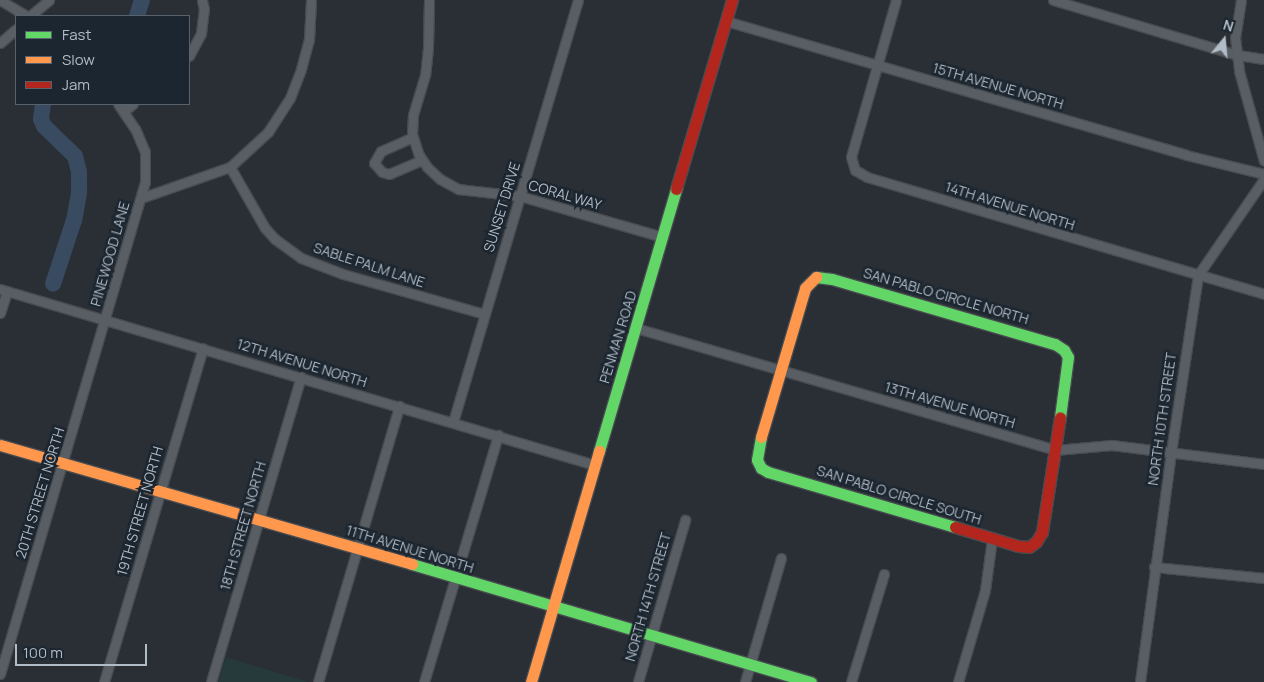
<!DOCTYPE html>
<style>
body{margin:0}
#map{position:relative;width:1264px;height:682px;overflow:hidden;background:#292f35;font-family:Manrope,sans-serif}
div>[style]{position:absolute}
.green>*{inset:0;background:#26393b}
.river>*{height:16px;margin:-8px;padding:0 8px;transform-origin:8px;border-radius:8px;background:#384b60}
.roads{filter:drop-shadow(1px 0 #474b50) drop-shadow(-1px 0 #474b50) drop-shadow(0 1px #474b50) drop-shadow(0 -1px #474b50)}
.street>*{height:9px;margin:-4.5px;padding:0 4.5px;transform-origin:4.5px;border-radius:4.5px;background:#585e63}
.fast>*{height:11px;margin:-5.5px;padding:0 5.5px;transform-origin:5.5px;border-radius:5.5px;background:#63d668}
.slow>*{height:11px;margin:-5.5px;padding:0 5.5px;transform-origin:5.5px;border-radius:5.5px;background:#ff974d}
.jam>*{height:11px;margin:-5.5px;padding:0 5.5px;transform-origin:5.5px;border-radius:5.5px;background:#b3261e}
span{translate:-50% -50%;white-space:nowrap;text-align:center;line-height:1.15;-webkit-text-stroke:5px #1c2630;paint-order:stroke}
.street-label{font-size:14px;color:#b2bcc7}
.legend{position:absolute;left:15px;top:15px;width:175px;height:90px;box-sizing:border-box;background:#1c2630;border:1px solid #58626c;margin:0;padding:6px 9px;list-style:none;font-size:15px;color:#b2bcc7}
.legend li{display:flex;align-items:center;gap:10px;height:25px}
.legend b{width:25px;border:1px solid #58626c}
.north{position:absolute;left:1199px;top:15px;width:50px;height:50px;-webkit-text-stroke:4px #1c2630;paint-order:stroke;rotate:17deg;font-size:14px;font-weight:700;line-height:20px;text-align:center;color:#b2bcc7}
.north::after{content:'';display:block;margin:auto;width:18px;height:22px;background:#b2bcc7;clip-path:polygon(50% 0,100% 100%,50% 72%,0 100%)}
.scale{position:absolute;left:15px;top:644px;width:132px;height:22px;box-sizing:border-box;border:2px solid #b2bcc7;border-top:0;padding-left:6px;font-size:15px;line-height:18px;white-space:nowrap;color:#b2bcc7;-webkit-text-stroke:4px #1c2630;paint-order:stroke}
</style>
<div id="map">
<div class="green">
<div style="clip-path:polygon(226px 657px,308px 682px,218px 682px)"></div>
</div>
<div class="river">
<div style="left:137px;top:16px;width:17px;rotate:-73deg"></div>
<div style="left:43px;top:104px;width:15px;rotate:98deg"></div>
<div style="left:41px;top:119px;width:8px;rotate:67deg"></div>
<div style="left:44px;top:126px;width:43px;rotate:44.1deg"></div>
<div style="left:75px;top:156px;width:16px;rotate:76deg"></div>
<div style="left:79px;top:172px;width:21px;rotate:90deg"></div>
<div style="left:79px;top:193px;width:27px;rotate:100deg"></div>
<div style="left:74px;top:220px;width:67px;rotate:108.2deg"></div>
</div>
<div class="roads">
<div class="street">
<div style="left:0;top:0;width:31px;rotate:31deg"></div>
<div style="left:429px;top:0;width:48px;rotate:91.2deg"></div>
<div style="left:428px;top:48px;width:27px;rotate:96deg"></div>
<div style="left:425px;top:75px;width:42px;rotate:106.7deg"></div>
<div style="left:413px;top:115px;width:19px;rotate:93deg"></div>
<div style="left:412px;top:134px;width:22px;rotate:72deg"></div>
<div style="left:419px;top:155px;width:14px;rotate:56deg"></div>
<div style="left:427px;top:167px;width:18px;rotate:43deg"></div>
<div style="left:440px;top:179px;width:21px;rotate:29deg"></div>
<div style="left:458px;top:189px;width:62px;rotate:6.4deg"></div>
<div style="left:520px;top:196px;width:149px;rotate:16deg"></div>
<div style="left:896px;top:0;width:163px;rotate:106deg"></div>
<div style="left:851px;top:157px;width:14px;rotate:73deg"></div>
<div style="left:855px;top:170px;width:14px;rotate:30deg"></div>
<div style="left:867px;top:177px;width:414px;rotate:16.4deg"></div>
<div style="left:1053px;top:0;width:193px;rotate:16.6deg"></div>
<div style="left:1238px;top:55px;width:26px;rotate:9deg"></div>
<div style="left:1241px;top:0;width:37px;rotate:99deg"></div>
<div style="left:1235px;top:37px;width:34px;rotate:83deg"></div>
<div style="left:1239px;top:71px;width:93px;rotate:74.5deg"></div>
<div style="left:30px;top:16px;width:25px;rotate:-40deg"></div>
<div style="left:726px;top:21px;width:479px;rotate:16.2deg"></div>
<div style="left:1186px;top:155px;width:80px;rotate:13.7deg"></div>
<div style="left:0;top:43px;width:21px;rotate:-41deg"></div>
<div style="left:189px;top:56px;width:26px;rotate:-62deg"></div>
<div style="left:201px;top:33px;width:24px;rotate:-83deg"></div>
<div style="left:204px;top:9px;width:9px;rotate:-103deg"></div>
<div style="left:124px;top:111px;width:11px;rotate:-38deg"></div>
<div style="left:413px;top:137px;width:35px;rotate:156deg"></div>
<div style="left:381px;top:151px;width:14px;rotate:120deg"></div>
<div style="left:374px;top:163px;width:12px;rotate:48deg"></div>
<div style="left:382px;top:172px;width:7px;rotate:16deg"></div>
<div style="left:389px;top:174px;width:36px;rotate:-23deg"></div>
<div style="left:230px;top:167px;width:70px;rotate:60.2deg"></div>
<div style="left:265px;top:228px;width:15px;rotate:48deg"></div>
<div style="left:275px;top:239px;width:32px;rotate:36deg"></div>
<div style="left:301px;top:258px;width:45px;rotate:20.9deg"></div>
<div style="left:343px;top:274px;width:147px;rotate:15.8deg"></div>
<div style="left:141px;top:198px;width:94px;rotate:-19.2deg"></div>
<div style="left:230px;top:167px;width:52px;rotate:-42.6deg"></div>
<div style="left:268px;top:132px;width:40px;rotate:-57.1deg"></div>
<div style="left:290px;top:98px;width:31px;rotate:-69deg"></div>
<div style="left:301px;top:69px;width:30px;rotate:-75deg"></div>
<div style="left:309px;top:40px;width:40px;rotate:-87.1deg"></div>
<div style="left:0;top:289px;width:620px;rotate:16.48deg"></div>
<div style="left:0;top:313px;width:23px;rotate:-72deg"></div>
<div style="left:636px;top:328px;width:436px;rotate:16.2deg"></div>
<div style="left:1055px;top:450px;width:57px;rotate:-5deg"></div>
<div style="left:1112px;top:445px;width:153px;rotate:7.1deg"></div>
<div style="left:453px;top:422px;width:440px;rotate:-73.5deg"></div>
<div style="left:1154px;top:567px;width:111px;rotate:5.7deg"></div>
<div style="left:0;top:674px;width:513px;rotate:-73.58deg"></div>
<div style="left:145px;top:182px;width:30px;rotate:-90deg"></div>
<div style="left:145px;top:152px;width:25px;rotate:-113deg"></div>
<div style="left:135px;top:129px;width:30px;rotate:-124deg"></div>
<div style="left:104px;top:682px;width:348px;rotate:-73.5deg"></div>
<div style="left:211px;top:682px;width:318px;rotate:-73.6deg"></div>
<div style="left:318px;top:682px;width:288px;rotate:-73.6deg"></div>
<div style="left:424px;top:682px;width:258px;rotate:-73.3deg"></div>
<div style="left:638px;top:682px;width:169px;rotate:-73.8deg"></div>
<div style="left:745px;top:682px;width:129px;rotate:-73.8deg"></div>
<div style="left:851px;top:682px;width:113px;rotate:-73deg"></div>
<div style="left:958px;top:682px;width:96px;rotate:-73.6deg"></div>
<div style="left:985px;top:590px;width:51px;rotate:-82.2deg"></div>
<div style="left:1140px;top:682px;width:232px;rotate:-82.3deg"></div>
<div style="left:1171px;top:452px;width:179px;rotate:-81.3deg"></div>
<div style="left:1198px;top:275px;width:116px;rotate:-55.5deg"></div>
</div>
<div class="fast">
<div style="left:816px;top:277px;width:16px;rotate:7deg"></div>
<div style="left:832px;top:279px;width:232px;rotate:16.3deg"></div>
<div style="left:1055px;top:344px;width:11px;rotate:34deg"></div>
<div style="left:1064px;top:350px;width:8px;rotate:60deg"></div>
<div style="left:1068px;top:357px;width:61px;rotate:97.6deg"></div>
<div style="left:761px;top:437px;width:23px;rotate:100deg"></div>
<div style="left:757px;top:460px;width:9px;rotate:63deg"></div>
<div style="left:761px;top:468px;width:8px;rotate:30deg"></div>
<div style="left:768px;top:472px;width:195px;rotate:16.4deg"></div>
<div style="left:599px;top:451px;width:273px;rotate:-73.6deg"></div>
<div style="left:412px;top:564px;width:416px;rotate:16.5deg"></div>
</div>
<div class="slow">
<div style="left:761px;top:437px;width:155px;rotate:-73.5deg"></div>
<div style="left:805px;top:288px;width:16px;rotate:-45deg"></div>
<div style="left:0;top:445px;width:429px;rotate:16.1deg"></div>
<div style="left:531px;top:682px;width:241px;rotate:-73.6deg"></div>
</div>
<div class="jam">
<div style="left:676px;top:189px;width:197px;rotate:-73.5deg"></div>
<div style="left:955px;top:527px;width:66px;rotate:16.8deg"></div>
<div style="left:1018px;top:546px;width:11px;rotate:5deg"></div>
<div style="left:1029px;top:547px;width:9px;rotate:-36deg"></div>
<div style="left:1036px;top:542px;width:12px;rotate:-59deg"></div>
<div style="left:1042px;top:532px;width:116px;rotate:-81.1deg"></div>
</div>
</div>
<div class="street-label">
<span style="left:998px;top:86px;rotate:16deg">15TH AVENUE NORTH</span>
<span style="left:565px;top:195px;rotate:16deg">CORAL WAY</span>
<span style="left:1010px;top:206px;rotate:17deg">14TH AVENUE NORTH</span>
<span style="left:502px;top:207px;rotate:-73deg">SUNSET DRIVE</span>
<span style="left:110px;top:254px;rotate:-74deg">PINEWOOD LANE</span>
<span style="left:369px;top:265px;rotate:18deg">SABLE PALM LANE</span>
<span style="left:946px;top:296px;rotate:16deg">SAN PABLO CIRCLE NORTH</span>
<span style="left:618px;top:337px;rotate:-73deg">PENMAN ROAD</span>
<span style="left:302px;top:363px;rotate:17deg">12TH AVENUE NORTH</span>
<span style="left:950px;top:405px;rotate:16deg">13TH AVENUE NORTH</span>
<span style="left:1162px;top:419px;rotate:-82deg">NORTH 10TH STREET</span>
<span style="left:40px;top:493px;rotate:-73deg">20TH STREET NORTH</span>
<span style="left:899px;top:495px;rotate:17deg">SAN PABLO CIRCLE SOUTH</span>
<span style="left:140px;top:511px;rotate:-74deg">19TH STREET NORTH</span>
<span style="left:243px;top:526px;rotate:-74deg">18TH STREET NORTH</span>
<span style="left:410px;top:549px;rotate:17deg">11TH AVENUE NORTH</span>
<span style="left:648px;top:597px;rotate:-74deg">NORTH 14TH STREET</span>
</div>
<ul class="legend">
<li><b style="height:6px;background:#63d668"></b>Fast</li>
<li><b style="height:6px;background:#ff974d"></b>Slow</li>
<li><b style="height:6px;background:#b3261e"></b>Jam</li>
</ul>
<div class="north">N</div>
<div class="scale">100 m</div>
</div>
